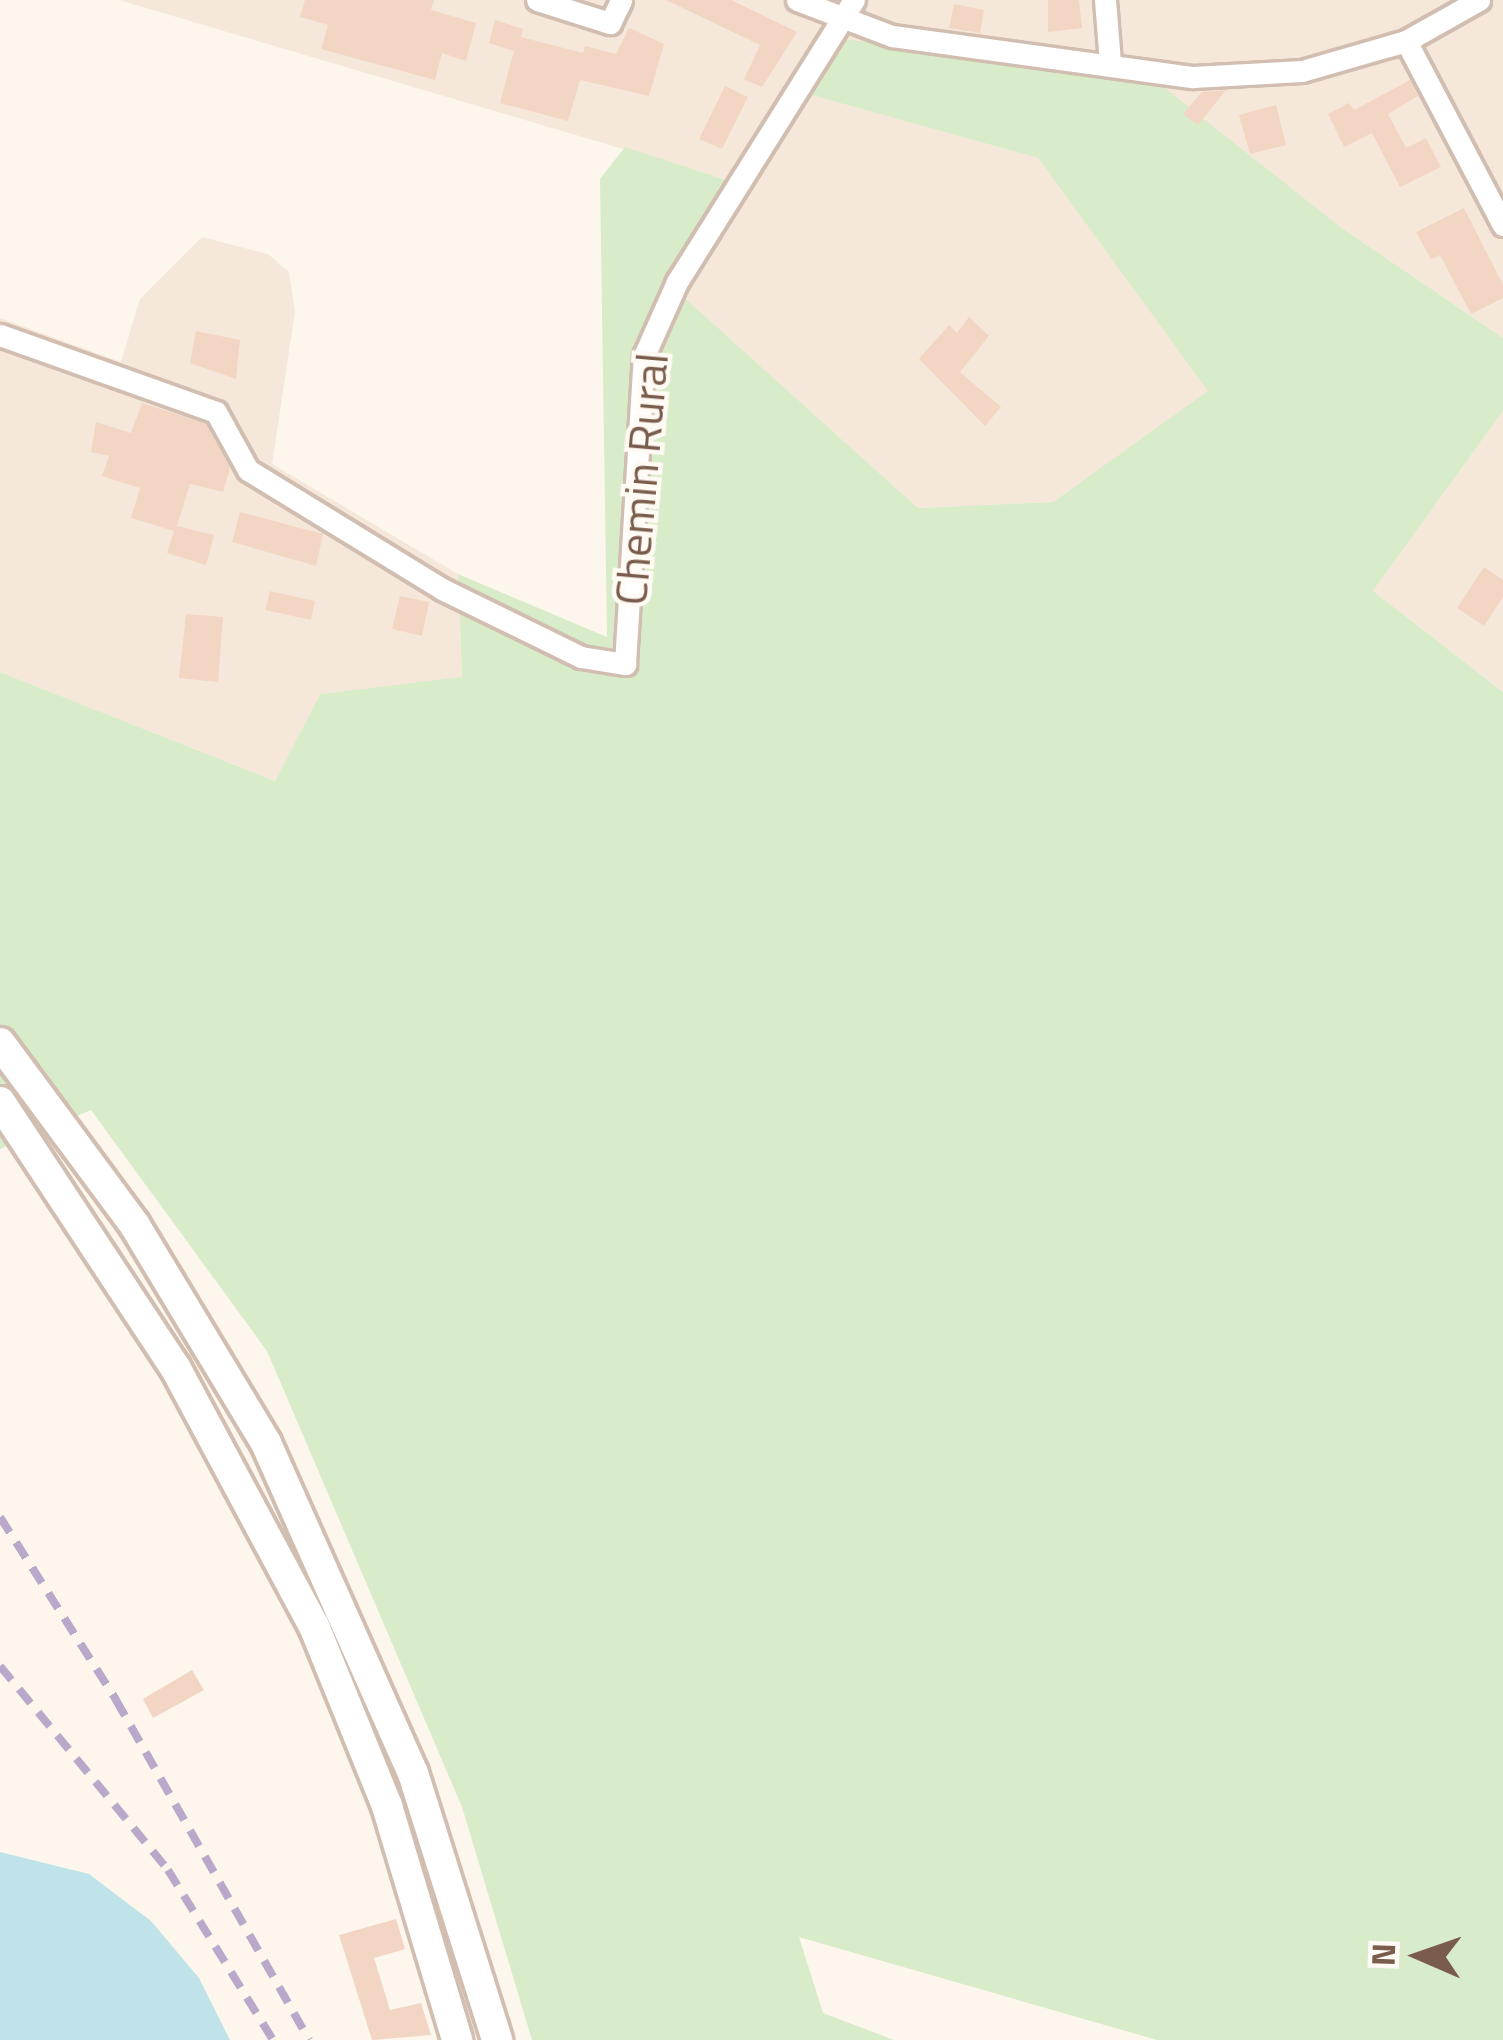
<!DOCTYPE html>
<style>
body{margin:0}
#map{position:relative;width:1503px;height:2040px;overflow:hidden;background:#fdf6ec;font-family:"Titillium Web",sans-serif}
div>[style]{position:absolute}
.residential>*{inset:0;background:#f5e8da}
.green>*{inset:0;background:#d8ecc9}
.water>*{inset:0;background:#bfe3e8}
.building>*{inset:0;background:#f3d5c3}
.roads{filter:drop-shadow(3px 0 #d1beb0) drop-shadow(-3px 0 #d1beb0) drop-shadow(0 3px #d1beb0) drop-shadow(0 -3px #d1beb0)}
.minor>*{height:21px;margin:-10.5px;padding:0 10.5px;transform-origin:10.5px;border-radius:10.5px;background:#fff}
.secondary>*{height:30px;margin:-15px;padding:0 15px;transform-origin:15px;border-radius:15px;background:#fff}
.rail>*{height:8px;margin-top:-4px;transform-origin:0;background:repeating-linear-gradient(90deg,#b9a8c9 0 18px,transparent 0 30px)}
span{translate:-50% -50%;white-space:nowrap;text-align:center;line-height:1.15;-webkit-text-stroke:9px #fffaf3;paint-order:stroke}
.street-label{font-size:45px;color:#7a5c4d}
.north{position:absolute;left:1359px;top:1896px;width:120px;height:120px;-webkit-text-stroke:9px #fffaf3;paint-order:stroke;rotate:272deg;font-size:33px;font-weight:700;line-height:48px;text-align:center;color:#7a5c4d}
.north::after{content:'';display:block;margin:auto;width:42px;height:54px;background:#7a5c4d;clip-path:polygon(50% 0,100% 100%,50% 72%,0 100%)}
</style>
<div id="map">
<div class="residential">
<div style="clip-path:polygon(119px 0,1503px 0,1503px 338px,1339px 226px,845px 39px,809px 94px,1038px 158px,1209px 391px,1053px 502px,918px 508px,669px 285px,728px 180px)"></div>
<div style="clip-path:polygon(202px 237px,268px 254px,289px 272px,295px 312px,272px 464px,458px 574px,462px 678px,320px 694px,275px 781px,0 672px,0 318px,121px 362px,140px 299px)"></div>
<div style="clip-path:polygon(1503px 411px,1503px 692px,1373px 591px)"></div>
</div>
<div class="green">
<div style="clip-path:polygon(844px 39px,1156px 81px,1339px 226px,1503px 338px,1503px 411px,1373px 591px,1503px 692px,1503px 2040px,1157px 2040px,799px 1937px,823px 2013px,894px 2040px,532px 2040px,462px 1807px,267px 1351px,91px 1110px,0 1149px,0 672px,275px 781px,320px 694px,462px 677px,458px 574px,607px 637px,600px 179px,625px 147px,729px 181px,670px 285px,918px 508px,1053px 502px,1208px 391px,1038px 158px,808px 94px)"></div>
</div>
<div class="water">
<div style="clip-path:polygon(0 1852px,89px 1874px,151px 1921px,199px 1978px,230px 2040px,0 2040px)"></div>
</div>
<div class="building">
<div style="clip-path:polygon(305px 0,434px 0,431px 10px,476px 23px,466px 61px,442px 53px,435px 80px,321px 49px,328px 25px,300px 17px)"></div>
<div style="clip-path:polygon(666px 0,731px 0,797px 32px,762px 87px,744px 79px,760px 45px)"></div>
<div style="clip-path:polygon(1048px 0,1079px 0,1082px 28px,1048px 32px)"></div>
<div style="clip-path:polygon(954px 4px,984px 10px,980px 33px,949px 28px)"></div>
<div style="clip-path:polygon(495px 20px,523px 29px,521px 37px,583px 53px,585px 46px,616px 54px,629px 28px,664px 44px,649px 96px,580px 80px,568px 121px,500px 103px,514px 51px,489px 43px)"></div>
<div style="clip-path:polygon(1410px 80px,1418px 96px,1388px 114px,1406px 148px,1426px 138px,1441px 167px,1400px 187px,1372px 133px,1344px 147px,1328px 114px,1349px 103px,1354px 110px)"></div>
<div style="clip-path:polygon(725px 86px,748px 97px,722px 149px,699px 139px)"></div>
<div style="clip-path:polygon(1226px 90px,1198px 125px,1183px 114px,1202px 92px)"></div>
<div style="clip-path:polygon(1276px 105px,1286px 145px,1250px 154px,1239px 115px)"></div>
<div style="clip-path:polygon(1464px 208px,1503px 285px,1503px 298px,1471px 314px,1440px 255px,1431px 259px,1416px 232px)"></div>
<div style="clip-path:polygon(969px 317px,989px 336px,960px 372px,1001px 407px,985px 426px,919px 359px,949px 325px,957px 333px)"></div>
<div style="clip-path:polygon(196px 331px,240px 340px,236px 379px,190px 363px)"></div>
<div style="clip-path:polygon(142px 403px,206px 424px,230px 468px,223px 492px,190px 484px,177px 526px,214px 535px,206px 565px,167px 553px,174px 531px,131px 518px,140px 488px,102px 476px,109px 456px,91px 452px,96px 422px,131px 433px)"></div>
<div style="clip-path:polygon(240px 512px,323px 534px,316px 566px,232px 542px)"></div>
<div style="clip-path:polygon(1484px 567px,1503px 580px,1503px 597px,1484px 626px,1457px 608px)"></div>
<div style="clip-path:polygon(270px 591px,315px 601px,311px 620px,265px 610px)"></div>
<div style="clip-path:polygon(400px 596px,429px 602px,422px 636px,392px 629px)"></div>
<div style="clip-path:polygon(186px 614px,223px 617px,218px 682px,179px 678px)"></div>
<div style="clip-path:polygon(192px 1670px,204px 1690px,153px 1718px,143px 1699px)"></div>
<div style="clip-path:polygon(396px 1919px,405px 1949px,374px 1958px,390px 2010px,421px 2003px,431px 2035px,372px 2040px,339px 1935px)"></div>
</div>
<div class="roads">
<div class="minor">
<div style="left:537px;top:0;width:77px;rotate:17.5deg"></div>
<div style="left:610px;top:23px;width:25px;rotate:-64deg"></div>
<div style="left:797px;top:0;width:102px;rotate:20.8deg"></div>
<div style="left:892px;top:36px;width:304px;rotate:7.8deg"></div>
<div style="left:1193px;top:77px;width:109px;rotate:-3.2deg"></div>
<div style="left:1302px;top:71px;width:108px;rotate:-16.1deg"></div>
<div style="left:1406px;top:41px;width:84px;rotate:-29.3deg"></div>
<div style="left:1105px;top:0;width:62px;rotate:85.4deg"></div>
<div style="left:1406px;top:41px;width:208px;rotate:62.2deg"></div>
<div style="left:0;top:335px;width:229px;rotate:19.6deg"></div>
<div style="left:216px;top:412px;width:66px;rotate:61.1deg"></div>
<div style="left:248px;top:470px;width:228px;rotate:31.5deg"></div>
<div style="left:442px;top:589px;width:155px;rotate:26.1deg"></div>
<div style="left:581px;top:657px;width:45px;rotate:9deg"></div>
<div style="left:625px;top:664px;width:309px;rotate:-86.5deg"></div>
<div style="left:644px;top:356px;width:81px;rotate:-66deg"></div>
<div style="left:677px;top:282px;width:333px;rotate:-57.9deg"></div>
</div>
<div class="secondary">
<div style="left:0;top:1043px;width:225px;rotate:53.5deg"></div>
<div style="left:134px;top:1224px;width:256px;rotate:58.9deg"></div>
<div style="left:266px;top:1443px;width:361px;rotate:66deg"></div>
<div style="left:413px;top:1773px;width:280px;rotate:72.5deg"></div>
<div style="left:0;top:1102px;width:318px;rotate:56.6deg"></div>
<div style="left:175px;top:1367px;width:294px;rotate:61.8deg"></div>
<div style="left:314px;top:1626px;width:194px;rotate:67.9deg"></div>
<div style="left:387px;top:1806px;width:244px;rotate:73.3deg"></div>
</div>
</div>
<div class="rail">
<div style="left:0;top:1517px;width:217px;rotate:57.6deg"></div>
<div style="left:116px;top:1700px;width:391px;rotate:60.4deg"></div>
<div style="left:0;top:1666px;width:264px;rotate:50.5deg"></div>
<div style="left:168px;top:1870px;width:200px;rotate:58.3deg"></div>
</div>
<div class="street-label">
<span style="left:641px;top:479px;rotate:-85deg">Chemin Rural</span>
</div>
<div class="north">N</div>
</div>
